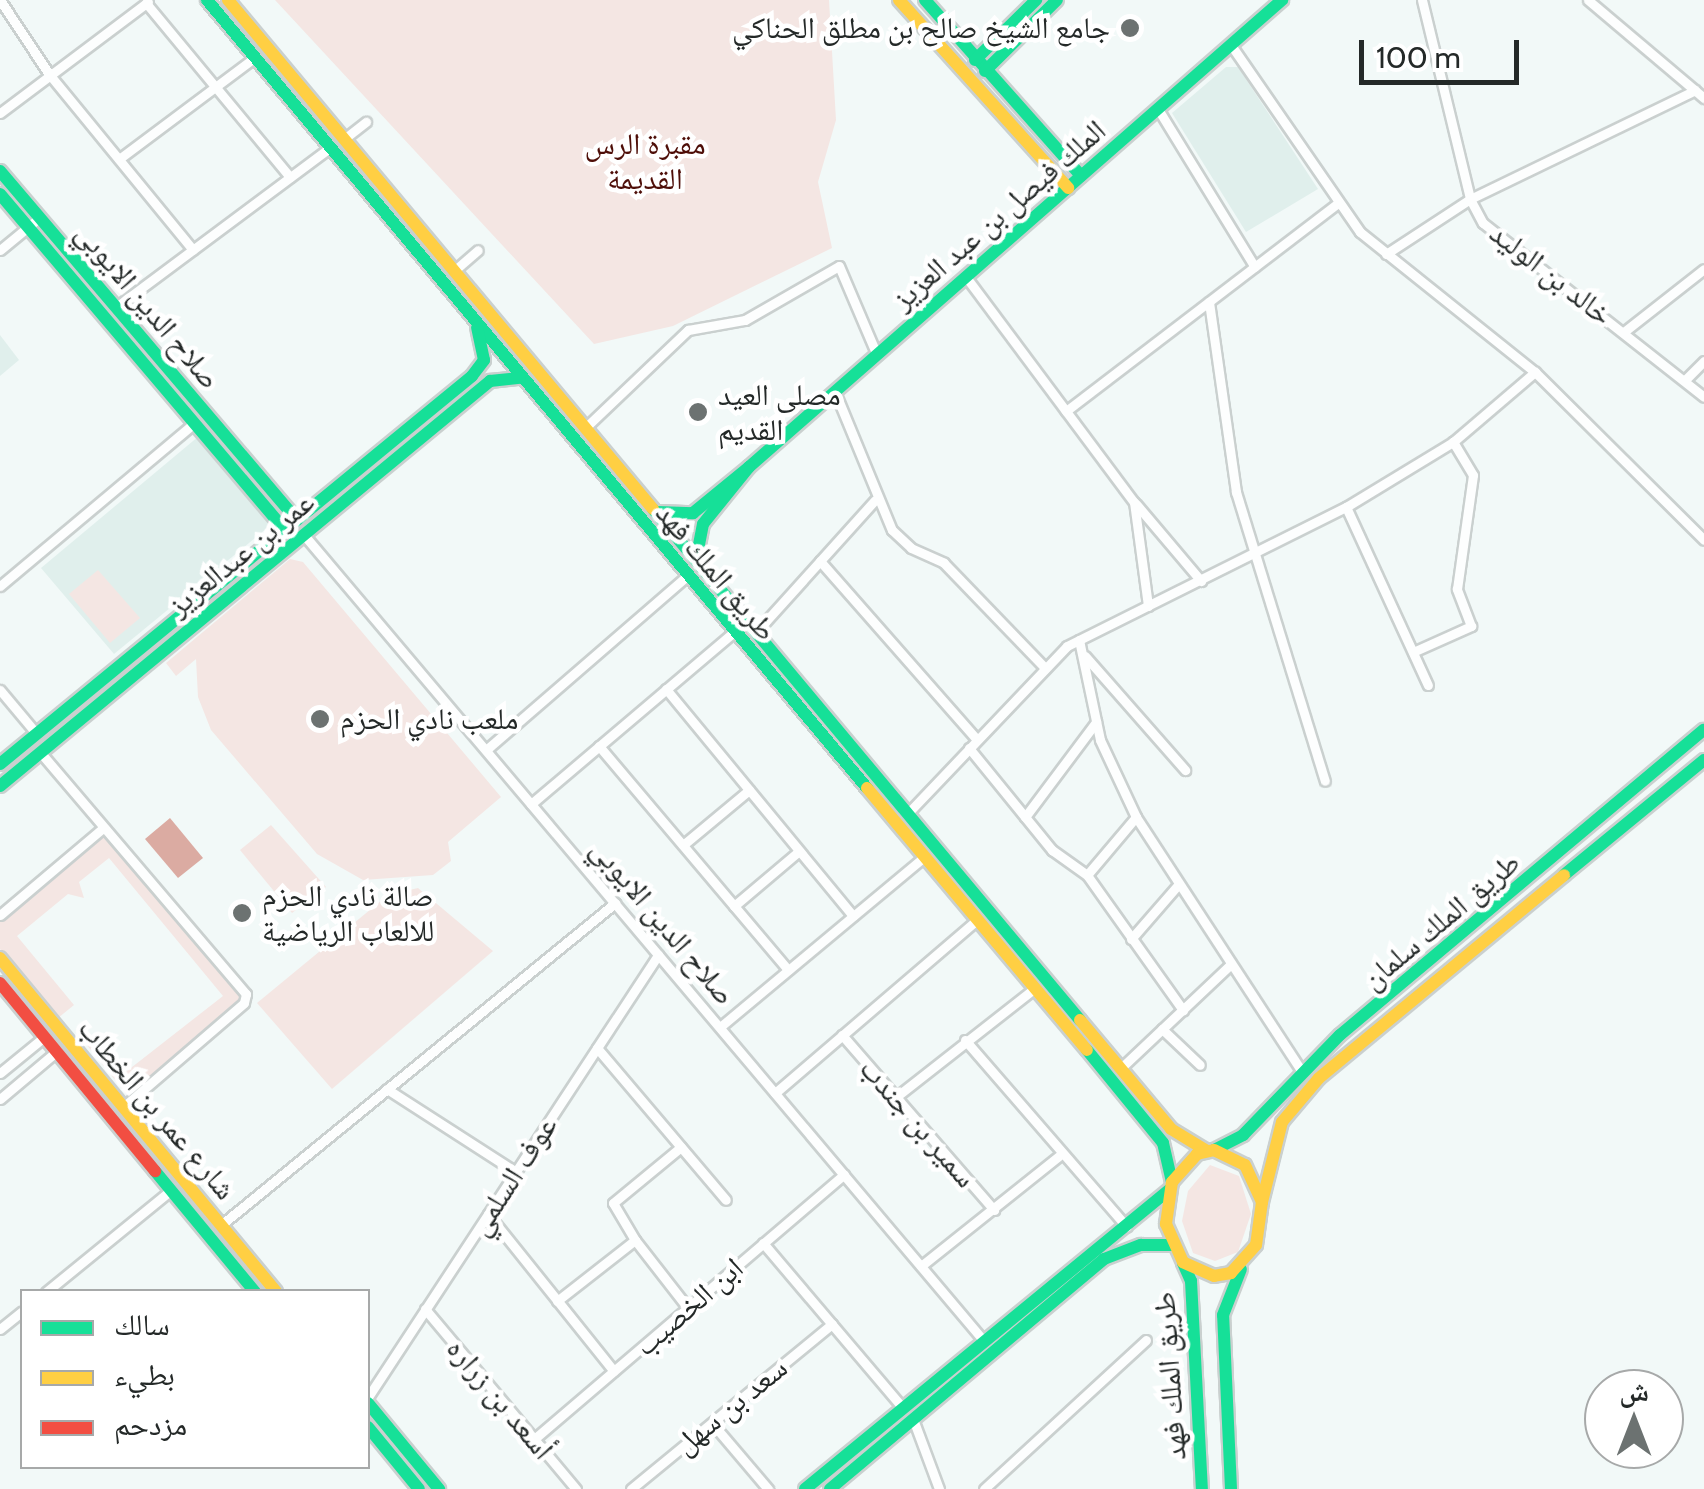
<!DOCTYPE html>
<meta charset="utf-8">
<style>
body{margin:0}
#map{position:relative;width:1704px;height:1489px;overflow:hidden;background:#f2f9f8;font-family:Cabin,"Noto Naskh Arabic",sans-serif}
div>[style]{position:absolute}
.built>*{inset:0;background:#e0efec}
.green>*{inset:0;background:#f4e6e3}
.water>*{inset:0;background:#dbaba2}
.roads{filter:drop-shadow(2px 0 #cad0cf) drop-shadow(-2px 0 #cad0cf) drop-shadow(0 2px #cad0cf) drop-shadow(0 -2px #cad0cf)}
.street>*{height:9px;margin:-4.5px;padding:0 4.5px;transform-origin:4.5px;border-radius:4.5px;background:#fdfefe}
.fast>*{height:12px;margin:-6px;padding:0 6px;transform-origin:6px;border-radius:6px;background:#16e098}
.slow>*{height:12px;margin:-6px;padding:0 6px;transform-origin:6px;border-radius:6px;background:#ffcf43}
.jam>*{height:12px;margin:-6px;padding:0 6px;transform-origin:6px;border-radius:6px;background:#f24e42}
.dots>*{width:28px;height:28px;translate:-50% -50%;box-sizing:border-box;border:5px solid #fff;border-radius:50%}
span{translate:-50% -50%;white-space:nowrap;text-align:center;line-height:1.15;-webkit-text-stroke:9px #fff;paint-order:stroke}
.poi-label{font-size:30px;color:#242928}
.right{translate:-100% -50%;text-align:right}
.left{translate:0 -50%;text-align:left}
.park-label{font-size:30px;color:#4e0e08}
.street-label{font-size:30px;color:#242928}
.legend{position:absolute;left:20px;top:1289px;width:350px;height:180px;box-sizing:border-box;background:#fff;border:2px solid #a7a9a9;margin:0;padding:12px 18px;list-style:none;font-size:30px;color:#242928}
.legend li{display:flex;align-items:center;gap:20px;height:50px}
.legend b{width:50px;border:2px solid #a7a9a9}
.north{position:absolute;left:1584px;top:1369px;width:100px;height:100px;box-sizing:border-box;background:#fff;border:2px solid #a7a9a9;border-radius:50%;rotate:0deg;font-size:28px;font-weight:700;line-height:40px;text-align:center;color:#242928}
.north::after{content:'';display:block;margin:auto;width:35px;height:45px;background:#6c7271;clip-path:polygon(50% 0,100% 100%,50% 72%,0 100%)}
.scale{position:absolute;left:1359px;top:40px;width:160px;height:45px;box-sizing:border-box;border:5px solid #242928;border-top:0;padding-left:12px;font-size:30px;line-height:35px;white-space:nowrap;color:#242928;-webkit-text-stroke:8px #fff;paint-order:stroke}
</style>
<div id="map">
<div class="built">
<div style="clip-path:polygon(1226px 67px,1238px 67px,1318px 189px,1246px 232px,1172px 113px)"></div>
<div style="clip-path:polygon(0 335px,19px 360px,0 376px)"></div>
<div style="clip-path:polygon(199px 436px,272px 524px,114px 654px,41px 568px)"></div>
</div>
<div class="green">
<div style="clip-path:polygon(275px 0,829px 0,836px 120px,818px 182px,832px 248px,673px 326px,594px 344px)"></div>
<div style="clip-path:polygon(290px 559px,303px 562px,501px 797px,448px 842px,451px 861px,433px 875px,363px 880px,317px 854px,211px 730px,198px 697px,196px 659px,176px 676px,166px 663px)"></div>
<div style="clip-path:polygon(98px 570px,140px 618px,110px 643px,69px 594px)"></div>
<div style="clip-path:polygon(271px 825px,326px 887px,292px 913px,240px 850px)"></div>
<div style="clip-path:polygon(110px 832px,244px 995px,128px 1096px,86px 1044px,97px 1035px,127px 1071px,223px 996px,109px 858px,79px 882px,84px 898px,68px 894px,17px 936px,74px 1005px,58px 1018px,0 949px,0 922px)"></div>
<div style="clip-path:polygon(418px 888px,493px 951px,332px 1089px,257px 1003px,388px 895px)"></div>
<div style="clip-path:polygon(1210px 1165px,1239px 1176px,1251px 1214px,1238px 1252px,1215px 1261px,1193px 1253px,1182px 1221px,1188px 1191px)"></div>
</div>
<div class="water">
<div style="clip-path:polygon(170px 818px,203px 858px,178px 878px,145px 839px)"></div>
</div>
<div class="roads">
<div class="street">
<div style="left:0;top:0;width:89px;rotate:56.5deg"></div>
<div style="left:49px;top:74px;width:227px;rotate:50.7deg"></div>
<div style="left:1422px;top:0;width:205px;rotate:76.4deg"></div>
<div style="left:1470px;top:199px;width:27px;rotate:62deg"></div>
<div style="left:1483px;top:223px;width:281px;rotate:38.2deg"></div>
<div style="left:1588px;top:0;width:152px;rotate:40.2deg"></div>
<div style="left:146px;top:3px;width:226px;rotate:50.4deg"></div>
<div style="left:1231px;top:45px;width:227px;rotate:55.4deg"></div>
<div style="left:1360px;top:232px;width:224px;rotate:38.7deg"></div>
<div style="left:1535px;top:372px;width:238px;rotate:44.8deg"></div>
<div style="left:1158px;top:109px;width:185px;rotate:58.5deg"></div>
<div style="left:0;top:113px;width:185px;rotate:-36.9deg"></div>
<div style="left:344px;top:139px;width:28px;rotate:-38deg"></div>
<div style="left:119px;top:159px;width:169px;rotate:-36.8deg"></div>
<div style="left:0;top:250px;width:52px;rotate:-39.5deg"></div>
<div style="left:1386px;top:254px;width:100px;rotate:-33.2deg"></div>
<div style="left:1470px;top:199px;width:250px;rotate:-25.8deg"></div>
<div style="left:455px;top:270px;width:30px;rotate:-41deg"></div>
<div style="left:966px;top:277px;width:281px;rotate:53.3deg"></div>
<div style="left:1134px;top:502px;width:105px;rotate:82.3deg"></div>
<div style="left:1209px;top:302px;width:192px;rotate:81.9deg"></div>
<div style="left:1236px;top:492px;width:302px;rotate:72.9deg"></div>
<div style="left:116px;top:307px;width:263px;rotate:-36.7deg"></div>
<div style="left:1625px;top:331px;width:100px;rotate:-38.1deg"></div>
<div style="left:1685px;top:380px;width:27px;rotate:-45deg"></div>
<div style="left:835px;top:392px;width:149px;rotate:67.6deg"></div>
<div style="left:892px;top:530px;width:26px;rotate:43deg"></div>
<div style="left:911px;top:548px;width:36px;rotate:24deg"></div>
<div style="left:944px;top:563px;width:146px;rotate:46.1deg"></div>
<div style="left:1066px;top:411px;width:342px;rotate:-37.4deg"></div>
<div style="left:586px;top:427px;width:141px;rotate:-43.6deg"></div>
<div style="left:688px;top:330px;width:58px;rotate:-10deg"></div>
<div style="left:745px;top:320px;width:108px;rotate:-29.9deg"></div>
<div style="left:839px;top:266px;width:97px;rotate:66.9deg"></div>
<div style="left:1136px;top:504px;width:101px;rotate:49.8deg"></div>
<div style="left:1346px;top:507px;width:196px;rotate:65.3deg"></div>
<div style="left:304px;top:535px;width:1055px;rotate:49.85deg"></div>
<div style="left:820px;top:561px;width:238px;rotate:48.7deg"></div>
<div style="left:0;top:586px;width:253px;rotate:-40deg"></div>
<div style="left:757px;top:631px;width:176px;rotate:-48deg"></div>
<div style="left:1079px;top:640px;width:102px;rotate:78.1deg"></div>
<div style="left:1100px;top:740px;width:85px;rotate:64.9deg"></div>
<div style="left:1136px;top:817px;width:304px;rotate:56.9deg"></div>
<div style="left:1413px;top:652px;width:64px;rotate:-24.1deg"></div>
<div style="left:1471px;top:626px;width:40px;rotate:-111deg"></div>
<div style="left:1457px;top:589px;width:115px;rotate:-82deg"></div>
<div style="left:1473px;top:475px;width:39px;rotate:-121deg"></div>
<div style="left:1085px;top:656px;width:152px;rotate:48.7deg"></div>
<div style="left:666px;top:689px;width:294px;rotate:50.5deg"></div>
<div style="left:0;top:690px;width:56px;rotate:50.1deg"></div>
<div style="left:599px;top:746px;width:293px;rotate:49.8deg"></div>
<div style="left:969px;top:748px;width:132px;rotate:50.9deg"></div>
<div style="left:1052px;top:850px;width:43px;rotate:35.5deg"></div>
<div style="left:1087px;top:875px;width:166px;rotate:54.6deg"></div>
<div style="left:486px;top:750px;width:266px;rotate:-40.9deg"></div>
<div style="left:40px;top:752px;width:318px;rotate:49.6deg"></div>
<div style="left:246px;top:994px;width:9px;rotate:103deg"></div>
<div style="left:244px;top:1003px;width:160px;rotate:139.3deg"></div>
<div style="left:531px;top:804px;width:266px;rotate:-40.3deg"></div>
<div style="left:909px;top:812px;width:229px;rotate:-46.4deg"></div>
<div style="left:1067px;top:646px;width:312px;rotate:-26.5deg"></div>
<div style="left:1346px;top:507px;width:125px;rotate:-31.3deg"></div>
<div style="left:1453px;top:442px;width:108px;rotate:-40.5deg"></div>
<div style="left:1025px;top:817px;width:119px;rotate:-53.2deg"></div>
<div style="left:683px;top:845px;width:86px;rotate:-39.8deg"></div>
<div style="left:1087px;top:875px;width:76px;rotate:-49.8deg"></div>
<div style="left:734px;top:906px;width:85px;rotate:-40.2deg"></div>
<div style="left:0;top:915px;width:135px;rotate:-40.2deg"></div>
<div style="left:1131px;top:939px;width:72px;rotate:-49deg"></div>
<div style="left:720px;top:1027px;width:266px;rotate:-39.8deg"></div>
<div style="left:1162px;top:1029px;width:52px;rotate:43.5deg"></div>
<div style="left:842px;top:1035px;width:232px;rotate:49deg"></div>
<div style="left:965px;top:1040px;width:247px;rotate:49.1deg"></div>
<div style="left:597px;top:1048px;width:199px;rotate:49.7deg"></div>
<div style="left:1122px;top:1067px;width:150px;rotate:-43.4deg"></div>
<div style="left:0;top:1073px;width:57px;rotate:-39.3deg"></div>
<div style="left:387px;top:1089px;width:153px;rotate:32.8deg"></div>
<div style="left:775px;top:1093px;width:266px;rotate:-40.6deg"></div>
<div style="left:896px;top:1097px;width:177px;rotate:-38.1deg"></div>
<div style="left:0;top:1099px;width:75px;rotate:-40.1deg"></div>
<div style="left:488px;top:1214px;width:201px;rotate:51.3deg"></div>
<div style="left:221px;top:1225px;width:509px;rotate:-39.26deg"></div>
<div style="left:635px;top:1240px;width:43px;rotate:-120.7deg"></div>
<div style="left:613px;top:1203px;width:88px;rotate:-39.5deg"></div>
<div style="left:763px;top:1243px;width:216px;rotate:49.7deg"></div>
<div style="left:921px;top:1266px;width:176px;rotate:-38.6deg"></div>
<div style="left:46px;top:1292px;width:161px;rotate:-39.2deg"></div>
<div style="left:557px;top:1301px;width:99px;rotate:-38deg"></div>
<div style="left:635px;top:1240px;width:86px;rotate:52.1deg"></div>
<div style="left:425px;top:1309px;width:235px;rotate:50deg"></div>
<div style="left:0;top:1329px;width:28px;rotate:-39deg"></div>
<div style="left:368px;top:1397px;width:529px;rotate:-56.73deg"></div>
<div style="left:913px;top:1419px;width:75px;rotate:69.6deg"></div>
<div style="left:712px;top:1423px;width:87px;rotate:49.7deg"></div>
<div style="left:533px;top:1440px;width:409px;rotate:-40.5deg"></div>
<div style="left:631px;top:1489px;width:260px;rotate:-39.4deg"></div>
<div style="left:984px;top:1489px;width:220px;rotate:-42.6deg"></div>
</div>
<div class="fast">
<div style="left:207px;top:0;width:1028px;rotate:50.05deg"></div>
<div style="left:925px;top:0;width:235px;rotate:48.4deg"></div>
<div style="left:975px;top:60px;width:86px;rotate:-44.5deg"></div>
<div style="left:985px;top:71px;width:101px;rotate:-44.6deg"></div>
<div style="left:0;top:171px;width:458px;rotate:49.6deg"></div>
<div style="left:0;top:194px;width:441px;rotate:49.7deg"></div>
<div style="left:749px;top:467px;width:709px;rotate:-41.22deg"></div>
<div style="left:653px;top:509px;width:666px;rotate:50.12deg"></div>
<div style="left:657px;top:512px;width:36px;rotate:2deg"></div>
<div style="left:693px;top:513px;width:72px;rotate:-39.4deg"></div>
<div style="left:749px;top:467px;width:73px;rotate:128.9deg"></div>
<div style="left:703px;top:524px;width:36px;rotate:101deg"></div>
<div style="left:0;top:764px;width:611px;rotate:-39.42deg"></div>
<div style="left:472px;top:376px;width:20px;rotate:-53deg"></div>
<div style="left:484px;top:360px;width:33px;rotate:-102deg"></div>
<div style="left:0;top:786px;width:636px;rotate:-39.57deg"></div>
<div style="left:490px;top:381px;width:30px;rotate:-6deg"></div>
<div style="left:1564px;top:875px;width:181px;rotate:-39.4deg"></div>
<div style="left:1087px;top:1050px;width:120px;rotate:50.7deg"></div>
<div style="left:1163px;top:1143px;width:40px;rotate:77deg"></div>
<div style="left:1214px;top:1150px;width:33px;rotate:-27deg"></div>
<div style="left:1243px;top:1135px;width:139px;rotate:-45.9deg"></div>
<div style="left:1340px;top:1035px;width:475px;rotate:-40deg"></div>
<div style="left:155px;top:1171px;width:157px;rotate:50.4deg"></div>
<div style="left:1183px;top:1263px;width:20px;rotate:66deg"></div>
<div style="left:1191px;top:1281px;width:208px;rotate:87deg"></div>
<div style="left:368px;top:1403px;width:112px;rotate:50.5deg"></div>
<div style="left:368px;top:1427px;width:80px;rotate:50.6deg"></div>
<div style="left:805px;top:1489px;width:472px;rotate:-39.4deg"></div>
<div style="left:830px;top:1489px;width:358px;rotate:-40deg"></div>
<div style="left:1104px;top:1259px;width:40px;rotate:-21deg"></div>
<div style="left:1141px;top:1245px;width:31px"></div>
<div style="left:1231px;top:1489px;width:174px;rotate:-92.6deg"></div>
<div style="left:1223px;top:1315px;width:49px;rotate:-68.6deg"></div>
</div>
<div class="slow">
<div style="left:228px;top:0;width:663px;rotate:50.14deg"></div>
<div style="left:899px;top:0;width:253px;rotate:48deg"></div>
<div style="left:867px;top:788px;width:342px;rotate:50deg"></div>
<div style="left:0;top:958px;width:433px;rotate:50.4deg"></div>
<div style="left:1080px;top:1020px;width:142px;rotate:50.1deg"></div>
<div style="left:1171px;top:1129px;width:42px;rotate:31.4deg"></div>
<div style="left:1214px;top:1150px;width:34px;rotate:26deg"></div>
<div style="left:1245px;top:1165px;width:41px;rotate:65.3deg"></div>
<div style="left:1262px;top:1202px;width:43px;rotate:97.9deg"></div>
<div style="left:1256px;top:1245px;width:38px;rotate:132deg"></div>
<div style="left:1231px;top:1273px;width:17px;rotate:170deg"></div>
<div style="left:1214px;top:1276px;width:34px;rotate:-156deg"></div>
<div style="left:1183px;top:1262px;width:42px;rotate:-114.1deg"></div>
<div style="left:1166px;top:1224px;width:42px;rotate:-81.9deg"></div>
<div style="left:1172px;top:1182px;width:38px;rotate:-48deg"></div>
<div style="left:1197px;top:1154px;width:17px;rotate:-13deg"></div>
<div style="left:1262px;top:1202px;width:82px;rotate:-76deg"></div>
<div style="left:1282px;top:1122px;width:57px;rotate:-49.9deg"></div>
<div style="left:1319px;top:1078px;width:318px;rotate:-39.6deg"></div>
</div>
<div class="jam">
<div style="left:0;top:983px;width:244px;rotate:50.5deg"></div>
</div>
</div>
<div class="dots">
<div style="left:1130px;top:28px;background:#6c7271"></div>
<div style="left:698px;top:412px;background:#6c7271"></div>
<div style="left:320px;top:719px;background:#6c7271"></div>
<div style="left:242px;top:913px;background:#6c7271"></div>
</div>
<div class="poi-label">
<span class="right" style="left:1110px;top:28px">جامع الشيخ صالح بن مطلق الحناكي</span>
<span class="left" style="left:718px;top:412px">مصلى العيد<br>القديم</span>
<span class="left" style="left:340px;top:719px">ملعب نادي الحزم</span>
<span class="left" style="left:262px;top:913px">صالة نادي الحزم<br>للالعاب الرياضية</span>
</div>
<div class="park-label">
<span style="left:645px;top:161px">مقبرة الرس<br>القديمة</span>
</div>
<div class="street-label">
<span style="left:999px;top:215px;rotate:-41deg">الملك فيصل بن عبد العزيز</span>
<span style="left:1551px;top:274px;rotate:38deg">خالد بن الوليد</span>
<span style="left:148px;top:306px;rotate:50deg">صلاح الدين الايوبي</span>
<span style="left:241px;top:554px;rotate:-39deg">عمر بن عبدالعزيز</span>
<span style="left:716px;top:572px;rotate:50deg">طريق الملك فهد</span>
<span style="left:1441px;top:921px;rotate:-40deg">طريق الملك سلمان</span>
<span style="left:663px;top:922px;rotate:50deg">صلاح الدين الايوبي</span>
<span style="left:157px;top:1109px;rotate:50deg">شارع عمر بن الخطاب</span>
<span style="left:918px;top:1123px;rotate:49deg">سمير بن جندب</span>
<span style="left:513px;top:1176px;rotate:-57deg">عوف السلمي</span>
<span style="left:689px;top:1307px;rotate:-41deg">ابن الخصيب</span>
<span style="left:1170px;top:1376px;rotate:-94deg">طريق الملك فهد</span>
<span style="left:500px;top:1399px;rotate:50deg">أسعد بن زراره</span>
<span style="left:731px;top:1406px;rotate:-39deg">سعد بن سهل</span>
</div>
<ul class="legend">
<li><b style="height:12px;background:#16e098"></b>سالك</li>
<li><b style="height:12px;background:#ffcf43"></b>بطيء</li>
<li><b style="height:12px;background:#f24e42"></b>مزدحم</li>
</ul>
<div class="north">ش</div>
<div class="scale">100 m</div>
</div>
